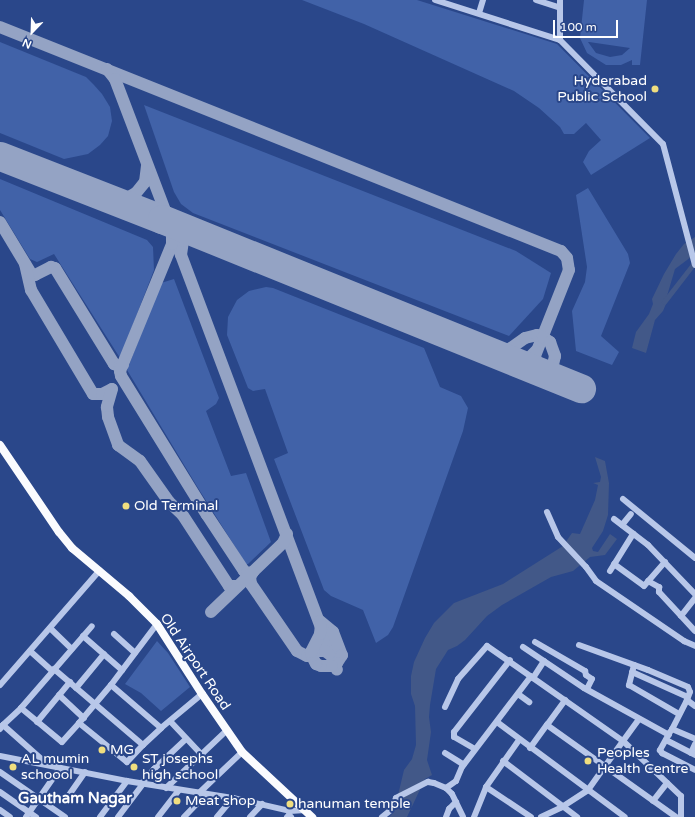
<!DOCTYPE html>
<style>
body{margin:0}
#map{position:relative;width:695px;height:817px;overflow:hidden;background:#2a478a;font-family:"Varela Round",sans-serif}
div>[style]{position:absolute}
.green>*{inset:0;background:#4162a8}
.water>*{inset:0;background:#425888}
.canal>*{height:4.5px;margin:-2.25px;padding:0 2.25px;transform-origin:2.25px;border-radius:2.25px;background:#425888}
.taxiway>*{height:12px;margin:-6px;padding:0 6px;transform-origin:6px;border-radius:6px;background:#94a3c4}
.runway>*{height:29px;margin:-14.5px;padding:0 14.5px;transform-origin:14.5px;border-radius:14.5px;background:#94a3c4}
.minor>*{height:6px;margin:-3px;padding:0 3px;transform-origin:3px;border-radius:3px;background:#b8c7e9}
.major>*{height:8px;margin:-4px;padding:0 4px;transform-origin:4px;border-radius:4px;background:#fafbfe}
.dots>*{width:11px;height:11px;translate:-50% -50%;box-sizing:border-box;border:2px solid #2a478a;border-radius:50%}
span{translate:-50% -50%;white-space:nowrap;text-align:center;line-height:1.15;-webkit-text-stroke:4px #2a478a;paint-order:stroke}
.poi-label{font-size:14px;color:#fff}
.right{translate:-100% -50%;text-align:right}
.left{translate:0 -50%;text-align:left}
.street-label{font-size:14px;color:#fff}
.neighbourhood-label{font-size:15px;color:#fff;font-weight:700}
.north{position:absolute;left:12px;top:12px;width:40px;height:40px;-webkit-text-stroke:3px #2a478a;paint-order:stroke;rotate:203deg;font-size:11px;font-weight:700;line-height:16px;text-align:center;color:#fff}
.north::after{content:'';display:block;margin:auto;width:14px;height:18px;background:#fff;clip-path:polygon(50% 0,100% 100%,50% 72%,0 100%)}
.scale{position:absolute;left:553px;top:20px;width:65px;height:18px;box-sizing:border-box;border:2px solid #fff;border-top:0;padding-left:5px;font-size:12px;line-height:14px;white-space:nowrap;color:#fff;-webkit-text-stroke:3px #2a478a;paint-order:stroke}
</style>
<div id="map">
<div class="green">
<div style="clip-path:polygon(302px 0,417px 0,557px 44px,650px 138px,591px 175px,583px 162px,589px 151px,601px 140px,586px 123px,574px 134px,564px 134px,560px 127px,539px 108px,514px 91px,364px 24px)"></div>
<div style="clip-path:polygon(evenodd,584px 0,647px 0,640px 65px,632px 65px,632px 60px,621px 65px,606px 65px,587px 53px,580px 38px,584px 0,588px 42px,589px 42px,630px 48px,622px 55px,610px 57px,596px 53px,588px 42px)"></div>
<div style="clip-path:polygon(0 42px,86px 77px,94px 85px,102px 94px,110px 107px,112px 121px,108px 136px,100px 145px,88px 154px,64px 159px,0 133px)"></div>
<div style="clip-path:polygon(144px 105px,516px 251px,551px 273px,543px 299px,509px 336px,193px 213px,181px 204px,174px 192px)"></div>
<div style="clip-path:polygon(0 179px,147px 240px,153px 247px,154px 270px,120px 358px,54px 254px,37px 262px,30px 259px,0 210px)"></div>
<div style="clip-path:polygon(588px 188px,628px 254px,630px 263px,601px 336px,619px 352px,612px 365px,576px 351px,572px 311px,585px 282px,587px 267px,576px 195px)"></div>
<div style="clip-path:polygon(174px 279px,219px 398px,216px 404px,206px 411px,231px 476px,246px 473px,271px 542px,248px 564px,246px 564px,198px 488px,127px 370px,161px 283px)"></div>
<div style="clip-path:polygon(266px 287px,273px 288px,424px 348px,440px 387px,461px 396px,468px 408px,463px 431px,393px 627px,388px 635px,376px 643px,363px 610px,331px 596px,324px 590px,274px 459px,288px 453px,265px 389px,253px 391px,248px 388px,227px 335px,228px 317px,237px 300px,249px 291px)"></div>
<div style="clip-path:polygon(157px 641px,168px 653px,190px 687px,161px 711px,141px 693px,125px 684px)"></div>
</div>
<div class="water">
<div style="clip-path:polygon(695px 237px,695px 254px,675px 269px,667px 296px,668px 299px,663px 311px,655px 320px,646px 353px,632px 348px,636px 332px,649px 314px,653px 304px,652px 299px,664px 274px,676px 254px,684px 244px)"></div>
<div style="clip-path:polygon(595px 457px,605px 461px,609px 483px,608px 515px,603px 531px,592px 548px,593px 551px,598px 552px,610px 534px,617px 539px,605px 555px,590px 557px,573px 571px,551px 577px,502px 605px,487px 616px,465px 640px,457px 646px,448px 650px,436px 669px,430px 705px,429px 717px,431px 732px,427px 760px,432px 775px,425px 779px,407px 817px,389px 817px,394px 812px,404px 770px,412px 759px,416px 745px,415px 706px,411px 694px,411px 676px,414px 662px,425px 638px,434px 623px,454px 603px,503px 584px,563px 546px,572px 533px,580px 534px,595px 500px,598px 485px,593px 483px,600px 482px,601px 477px)"></div>
</div>
<div class="canal">
<div style="left:664px;top:302px;width:51px;rotate:-52.2deg"></div>
</div>
<div class="taxiway">
<div style="left:0;top:27px;width:604px;rotate:21.77deg"></div>
<div style="left:561px;top:251px;width:9px;rotate:49deg"></div>
<div style="left:567px;top:258px;width:12px;rotate:81deg"></div>
<div style="left:569px;top:270px;width:92px;rotate:111.6deg"></div>
<div style="left:535px;top:356px;width:9px;rotate:77deg"></div>
<div style="left:537px;top:365px;width:11px;rotate:52deg"></div>
<div style="left:107px;top:69px;width:13px;rotate:51deg"></div>
<div style="left:115px;top:79px;width:147px;rotate:69.2deg"></div>
<div style="left:167px;top:216px;width:11px;rotate:49deg"></div>
<div style="left:114px;top:200px;width:8px;rotate:7deg"></div>
<div style="left:122px;top:201px;width:16px;rotate:-30deg"></div>
<div style="left:136px;top:193px;width:14px;rotate:-51deg"></div>
<div style="left:145px;top:182px;width:16px;rotate:-83deg"></div>
<div style="left:162px;top:219px;width:11px;rotate:45deg"></div>
<div style="left:170px;top:227px;width:13px;rotate:67deg"></div>
<div style="left:175px;top:239px;width:460px;rotate:69.4deg"></div>
<div style="left:0;top:222px;width:62px;rotate:58.9deg"></div>
<div style="left:32px;top:275px;width:3px"></div>
<div style="left:35px;top:275px;width:18px;rotate:-27deg"></div>
<div style="left:51px;top:267px;width:4px;rotate:14deg"></div>
<div style="left:55px;top:268px;width:113px;rotate:58.4deg"></div>
<div style="left:114px;top:364px;width:6px;rotate:18deg"></div>
<div style="left:120px;top:366px;width:3px;rotate:-18deg"></div>
<div style="left:181px;top:255px;width:14px;rotate:-82deg"></div>
<div style="left:183px;top:241px;width:11px;rotate:-27deg"></div>
<div style="left:193px;top:236px;width:9px;rotate:-6deg"></div>
<div style="left:25px;top:264px;width:27px;rotate:77deg"></div>
<div style="left:31px;top:290px;width:121px;rotate:59.2deg"></div>
<div style="left:93px;top:394px;width:9px"></div>
<div style="left:102px;top:394px;width:11px;rotate:-27deg"></div>
<div style="left:112px;top:389px;width:19px;rotate:106deg"></div>
<div style="left:107px;top:407px;width:10px;rotate:84deg"></div>
<div style="left:108px;top:417px;width:30px;rotate:70deg"></div>
<div style="left:118px;top:445px;width:27px;rotate:36deg"></div>
<div style="left:140px;top:461px;width:50px;rotate:54.7deg"></div>
<div style="left:169px;top:502px;width:18px;rotate:43deg"></div>
<div style="left:182px;top:514px;width:86px;rotate:56.9deg"></div>
<div style="left:229px;top:586px;width:8px"></div>
<div style="left:489px;top:351px;width:12px;rotate:5deg"></div>
<div style="left:501px;top:352px;width:7px;rotate:-16deg"></div>
<div style="left:508px;top:350px;width:21px;rotate:-35deg"></div>
<div style="left:525px;top:338px;width:12px;rotate:-14deg"></div>
<div style="left:537px;top:335px;width:6px;rotate:18deg"></div>
<div style="left:543px;top:337px;width:9px;rotate:36deg"></div>
<div style="left:550px;top:342px;width:15px;rotate:70deg"></div>
<div style="left:555px;top:356px;width:9px;rotate:103deg"></div>
<div style="left:553px;top:365px;width:6px;rotate:129deg"></div>
<div style="left:549px;top:370px;width:7px;rotate:146deg"></div>
<div style="left:543px;top:374px;width:10px;rotate:169deg"></div>
<div style="left:533px;top:376px;width:9px;rotate:-162deg"></div>
<div style="left:524px;top:373px;width:38px;rotate:-147deg"></div>
<div style="left:514px;top:361px;width:13px;rotate:-4deg"></div>
<div style="left:527px;top:360px;width:13px;rotate:-45deg"></div>
<div style="left:120px;top:371px;width:5px;rotate:79deg"></div>
<div style="left:121px;top:376px;width:163px;rotate:58.3deg"></div>
<div style="left:207px;top:515px;width:67px;rotate:56.5deg"></div>
<div style="left:244px;top:571px;width:4px;rotate:34deg"></div>
<div style="left:247px;top:573px;width:6px;rotate:-9deg"></div>
<div style="left:120px;top:371px;width:137px;rotate:-67.7deg"></div>
<div style="left:172px;top:244px;width:11px;rotate:-90deg"></div>
<div style="left:253px;top:572px;width:6px;rotate:121deg"></div>
<div style="left:250px;top:577px;width:7px;rotate:82deg"></div>
<div style="left:251px;top:584px;width:81px;rotate:55.5deg"></div>
<div style="left:297px;top:651px;width:11px;rotate:27deg"></div>
<div style="left:307px;top:656px;width:12px;rotate:-24deg"></div>
<div style="left:318px;top:651px;width:7px"></div>
<div style="left:325px;top:651px;width:10px;rotate:37deg"></div>
<div style="left:211px;top:612px;width:100px;rotate:-43.8deg"></div>
<div style="left:283px;top:543px;width:10px;rotate:-66deg"></div>
<div style="left:320px;top:621px;width:17px;rotate:40deg"></div>
<div style="left:333px;top:632px;width:25px;rotate:69deg"></div>
<div style="left:342px;top:655px;width:9px;rotate:122deg"></div>
<div style="left:337px;top:663px;width:6px;rotate:149deg"></div>
<div style="left:332px;top:666px;width:11px;rotate:180deg"></div>
<div style="left:321px;top:666px;width:5px;rotate:-158deg"></div>
<div style="left:316px;top:664px;width:9px;rotate:-117deg"></div>
<div style="left:312px;top:656px;width:4px;rotate:-104deg"></div>
<div style="left:311px;top:652px;width:20px;rotate:-63deg"></div>
<div style="left:320px;top:634px;width:9px;rotate:-84deg"></div>
</div>
<div class="runway">
<div style="left:0;top:156px;width:174px;rotate:21.3deg"></div>
<div style="left:162px;top:219px;width:452px;rotate:22deg"></div>
</div>
<div class="minor">
<div style="left:435px;top:0;width:131px;rotate:17.7deg"></div>
<div style="left:560px;top:40px;width:146px;rotate:45.3deg"></div>
<div style="left:663px;top:144px;width:125px;rotate:75.2deg"></div>
<div style="left:536px;top:0;width:25px;rotate:18deg"></div>
<div style="left:560px;top:0;width:40px;rotate:90deg"></div>
<div style="left:479px;top:13px;width:14px;rotate:-73deg"></div>
<div style="left:623px;top:499px;width:93px;rotate:39.3deg"></div>
<div style="left:547px;top:512px;width:27px;rotate:66deg"></div>
<div style="left:558px;top:537px;width:41px;rotate:47deg"></div>
<div style="left:586px;top:567px;width:17px;rotate:54deg"></div>
<div style="left:596px;top:581px;width:107px;rotate:34.3deg"></div>
<div style="left:684px;top:641px;width:12px;rotate:24deg"></div>
<div style="left:614px;top:519px;width:43px;rotate:37.4deg"></div>
<div style="left:648px;top:545px;width:68px;rotate:46.2deg"></div>
<div style="left:622px;top:525px;width:14px;rotate:-51deg"></div>
<div style="left:614px;top:564px;width:37px;rotate:36deg"></div>
<div style="left:644px;top:586px;width:32px;rotate:-49deg"></div>
<div style="left:610px;top:571px;width:44px;rotate:-58.1deg"></div>
<div style="left:648px;top:581px;width:13px;rotate:29deg"></div>
<div style="left:659px;top:587px;width:5px;rotate:90deg"></div>
<div style="left:659px;top:592px;width:53px;rotate:47.3deg"></div>
<div style="left:681px;top:616px;width:23px;rotate:-52deg"></div>
<div style="left:50px;top:628px;width:30px;rotate:44deg"></div>
<div style="left:114px;top:634px;width:28px;rotate:42deg"></div>
<div style="left:83px;top:636px;width:52px;rotate:41.1deg"></div>
<div style="left:535px;top:642px;width:58px;rotate:30.1deg"></div>
<div style="left:585px;top:671px;width:4px;rotate:76deg"></div>
<div style="left:586px;top:675px;width:7px;rotate:34deg"></div>
<div style="left:592px;top:679px;width:11px;rotate:117deg"></div>
<div style="left:579px;top:645px;width:73px;rotate:19.9deg"></div>
<div style="left:648px;top:670px;width:43px;rotate:23deg"></div>
<div style="left:688px;top:687px;width:5px;rotate:68deg"></div>
<div style="left:690px;top:692px;width:9px;rotate:111deg"></div>
<div style="left:687px;top:700px;width:33px;rotate:117deg"></div>
<div style="left:672px;top:729px;width:25px;rotate:23deg"></div>
<div style="left:523px;top:647px;width:73px;rotate:33.9deg"></div>
<div style="left:584px;top:688px;width:97px;rotate:28.9deg"></div>
<div style="left:30px;top:651px;width:30px;rotate:42deg"></div>
<div style="left:544px;top:661px;width:20px;rotate:123deg"></div>
<div style="left:533px;top:678px;width:110px;rotate:35deg"></div>
<div style="left:623px;top:741px;width:27px;rotate:-54deg"></div>
<div style="left:634px;top:665px;width:21px;rotate:104deg"></div>
<div style="left:629px;top:685px;width:58px;rotate:30.1deg"></div>
<div style="left:54px;top:669px;width:117px;rotate:40.5deg"></div>
<div style="left:143px;top:745px;width:25px;rotate:-43deg"></div>
<div style="left:632px;top:672px;width:61px;rotate:24.1deg"></div>
<div style="left:0;top:685px;width:152px;rotate:-49deg"></div>
<div style="left:111px;top:685px;width:76px;rotate:-53deg"></div>
<div style="left:76px;top:688px;width:44px;rotate:-50.5deg"></div>
<div style="left:518px;top:694px;width:14px;rotate:36deg"></div>
<div style="left:59px;top:695px;width:34px;rotate:43deg"></div>
<div style="left:687px;top:700px;width:10px;rotate:37deg"></div>
<div style="left:445px;top:707px;width:31px;rotate:-65deg"></div>
<div style="left:458px;top:679px;width:44px;rotate:-48.7deg"></div>
<div style="left:487px;top:646px;width:56px;rotate:34.8deg"></div>
<div style="left:21px;top:708px;width:53px;rotate:39.7deg"></div>
<div style="left:62px;top:742px;width:25px;rotate:-48deg"></div>
<div style="left:79px;top:723px;width:62px;rotate:39.1deg"></div>
<div style="left:127px;top:762px;width:23px;rotate:-47deg"></div>
<div style="left:170px;top:721px;width:47px;rotate:46.7deg"></div>
<div style="left:37px;top:722px;width:52px;rotate:-50.5deg"></div>
<div style="left:497px;top:722px;width:159px;rotate:36.6deg"></div>
<div style="left:79px;top:723px;width:50px;rotate:-49.9deg"></div>
<div style="left:111px;top:685px;width:66px;rotate:40.7deg"></div>
<div style="left:161px;top:728px;width:53px;rotate:-39.7deg"></div>
<div style="left:3px;top:725px;width:25px;rotate:-43deg"></div>
<div style="left:21px;top:708px;width:108px;rotate:-49.1deg"></div>
<div style="left:547px;top:725px;width:31px;rotate:-54deg"></div>
<div style="left:0;top:729px;width:5px;rotate:-53deg"></div>
<div style="left:3px;top:725px;width:60px;rotate:41.6deg"></div>
<div style="left:670px;top:732px;width:21px;rotate:119deg"></div>
<div style="left:660px;top:750px;width:4px;rotate:56deg"></div>
<div style="left:662px;top:753px;width:37px;rotate:27deg"></div>
<div style="left:519px;top:740px;width:57px;rotate:125.1deg"></div>
<div style="left:486px;top:787px;width:54px;rotate:33.7deg"></div>
<div style="left:666px;top:740px;width:33px;rotate:27deg"></div>
<div style="left:530px;top:748px;width:29px;rotate:-54deg"></div>
<div style="left:547px;top:725px;width:158px;rotate:35.5deg"></div>
<div style="left:475px;top:749px;width:24px;rotate:-150deg"></div>
<div style="left:454px;top:737px;width:5px;rotate:-90deg"></div>
<div style="left:454px;top:732px;width:91px;rotate:-52.1deg"></div>
<div style="left:445px;top:753px;width:22px;rotate:32deg"></div>
<div style="left:691px;top:753px;width:10px;rotate:-66deg"></div>
<div style="left:0;top:756px;width:129px;rotate:11.1deg"></div>
<div style="left:127px;top:781px;width:107px;rotate:9.1deg"></div>
<div style="left:233px;top:798px;width:58px;rotate:12.8deg"></div>
<div style="left:290px;top:811px;width:15px;rotate:-4deg"></div>
<div style="left:503px;top:761px;width:93px;rotate:37.1deg"></div>
<div style="left:0;top:772px;width:79px;rotate:34.7deg"></div>
<div style="left:141px;top:784px;width:20px;rotate:-49deg"></div>
<div style="left:154px;top:769px;width:44px;rotate:-43.2deg"></div>
<div style="left:166px;top:788px;width:83px;rotate:-43.5deg"></div>
<div style="left:446px;top:788px;width:12px;rotate:-35deg"></div>
<div style="left:456px;top:781px;width:15px;rotate:-67deg"></div>
<div style="left:462px;top:767px;width:114px;rotate:-52.8deg"></div>
<div style="left:0;top:792px;width:44px;rotate:34.8deg"></div>
<div style="left:199px;top:793px;width:59px;rotate:-43.6deg"></div>
<div style="left:69px;top:795px;width:28px;rotate:-55deg"></div>
<div style="left:653px;top:801px;width:23px;rotate:-52deg"></div>
<div style="left:0;top:810px;width:12px;rotate:35deg"></div>
<div style="left:26px;top:817px;width:60px;rotate:-55.2deg"></div>
<div style="left:100px;top:817px;width:45px;rotate:-53.1deg"></div>
<div style="left:118px;top:817px;width:41px;rotate:-52.9deg"></div>
<div style="left:158px;top:817px;width:34px;rotate:-52deg"></div>
<div style="left:184px;top:817px;width:32px;rotate:-46deg"></div>
<div style="left:217px;top:817px;width:25px;rotate:-50deg"></div>
<div style="left:250px;top:817px;width:18px;rotate:-47deg"></div>
<div style="left:287px;top:817px;width:3px;rotate:-45deg"></div>
<div style="left:289px;top:815px;width:3px;rotate:45deg"></div>
<div style="left:382px;top:817px;width:11px;rotate:-38deg"></div>
<div style="left:391px;top:810px;width:13px;rotate:-67deg"></div>
<div style="left:396px;top:798px;width:36px;rotate:-27deg"></div>
<div style="left:428px;top:782px;width:6px;rotate:9deg"></div>
<div style="left:434px;top:783px;width:13px;rotate:23deg"></div>
<div style="left:446px;top:788px;width:8px;rotate:45deg"></div>
<div style="left:452px;top:794px;width:25px;rotate:64deg"></div>
<div style="left:446px;top:817px;width:9px;rotate:-69deg"></div>
<div style="left:449px;top:809px;width:10px;rotate:-45deg"></div>
<div style="left:474px;top:817px;width:32px;rotate:-68deg"></div>
<div style="left:541px;top:817px;width:23px;rotate:-25deg"></div>
<div style="left:562px;top:807px;width:31px;rotate:-33deg"></div>
<div style="left:588px;top:790px;width:60px;rotate:-54.5deg"></div>
<div style="left:623px;top:741px;width:80px;rotate:43.5deg"></div>
<div style="left:681px;top:796px;width:21px;rotate:90deg"></div>
</div>
<div class="major">
<div style="left:0;top:445px;width:105px;rotate:55.9deg"></div>
<div style="left:59px;top:532px;width:21px;rotate:51deg"></div>
<div style="left:72px;top:548px;width:75px;rotate:40.1deg"></div>
<div style="left:129px;top:596px;width:40px;rotate:45deg"></div>
<div style="left:157px;top:624px;width:83px;rotate:57.3deg"></div>
<div style="left:202px;top:694px;width:70px;rotate:55.4deg"></div>
<div style="left:242px;top:752px;width:96px;rotate:42.9deg"></div>
</div>
<div class="dots">
<div style="left:655px;top:89px;background:#f0de7f"></div>
<div style="left:126px;top:506px;background:#f0de7f"></div>
<div style="left:102px;top:750px;background:#f0de7f"></div>
<div style="left:588px;top:761px;background:#f0de7f"></div>
<div style="left:13px;top:767px;background:#f0de7f"></div>
<div style="left:134px;top:767px;background:#f0de7f"></div>
<div style="left:177px;top:801px;background:#f0de7f"></div>
<div style="left:290px;top:804px;background:#f0de7f"></div>
</div>
<div class="poi-label">
<span class="right" style="left:647px;top:89px">Hyderabad<br>Public School</span>
<span class="left" style="left:134px;top:506px">Old Terminal</span>
<span class="left" style="left:110px;top:750px">MG</span>
<span class="left" style="left:597px;top:761px">Peoples<br>Health Centre</span>
<span class="left" style="left:21px;top:767px">AL mumin<br>schoool</span>
<span class="left" style="left:142px;top:767px">ST josephs<br>high school</span>
<span class="left" style="left:185px;top:801px">Meat shop</span>
<span class="left" style="left:298px;top:804px">hanuman temple</span>
</div>
<div class="street-label">
<span style="left:195px;top:662px;rotate:56deg">Old Airport Road</span>
</div>
<div class="neighbourhood-label">
<span style="left:75px;top:799px">Gautham Nagar</span>
</div>
<div class="north">N</div>
<div class="scale">100 m</div>
</div>
